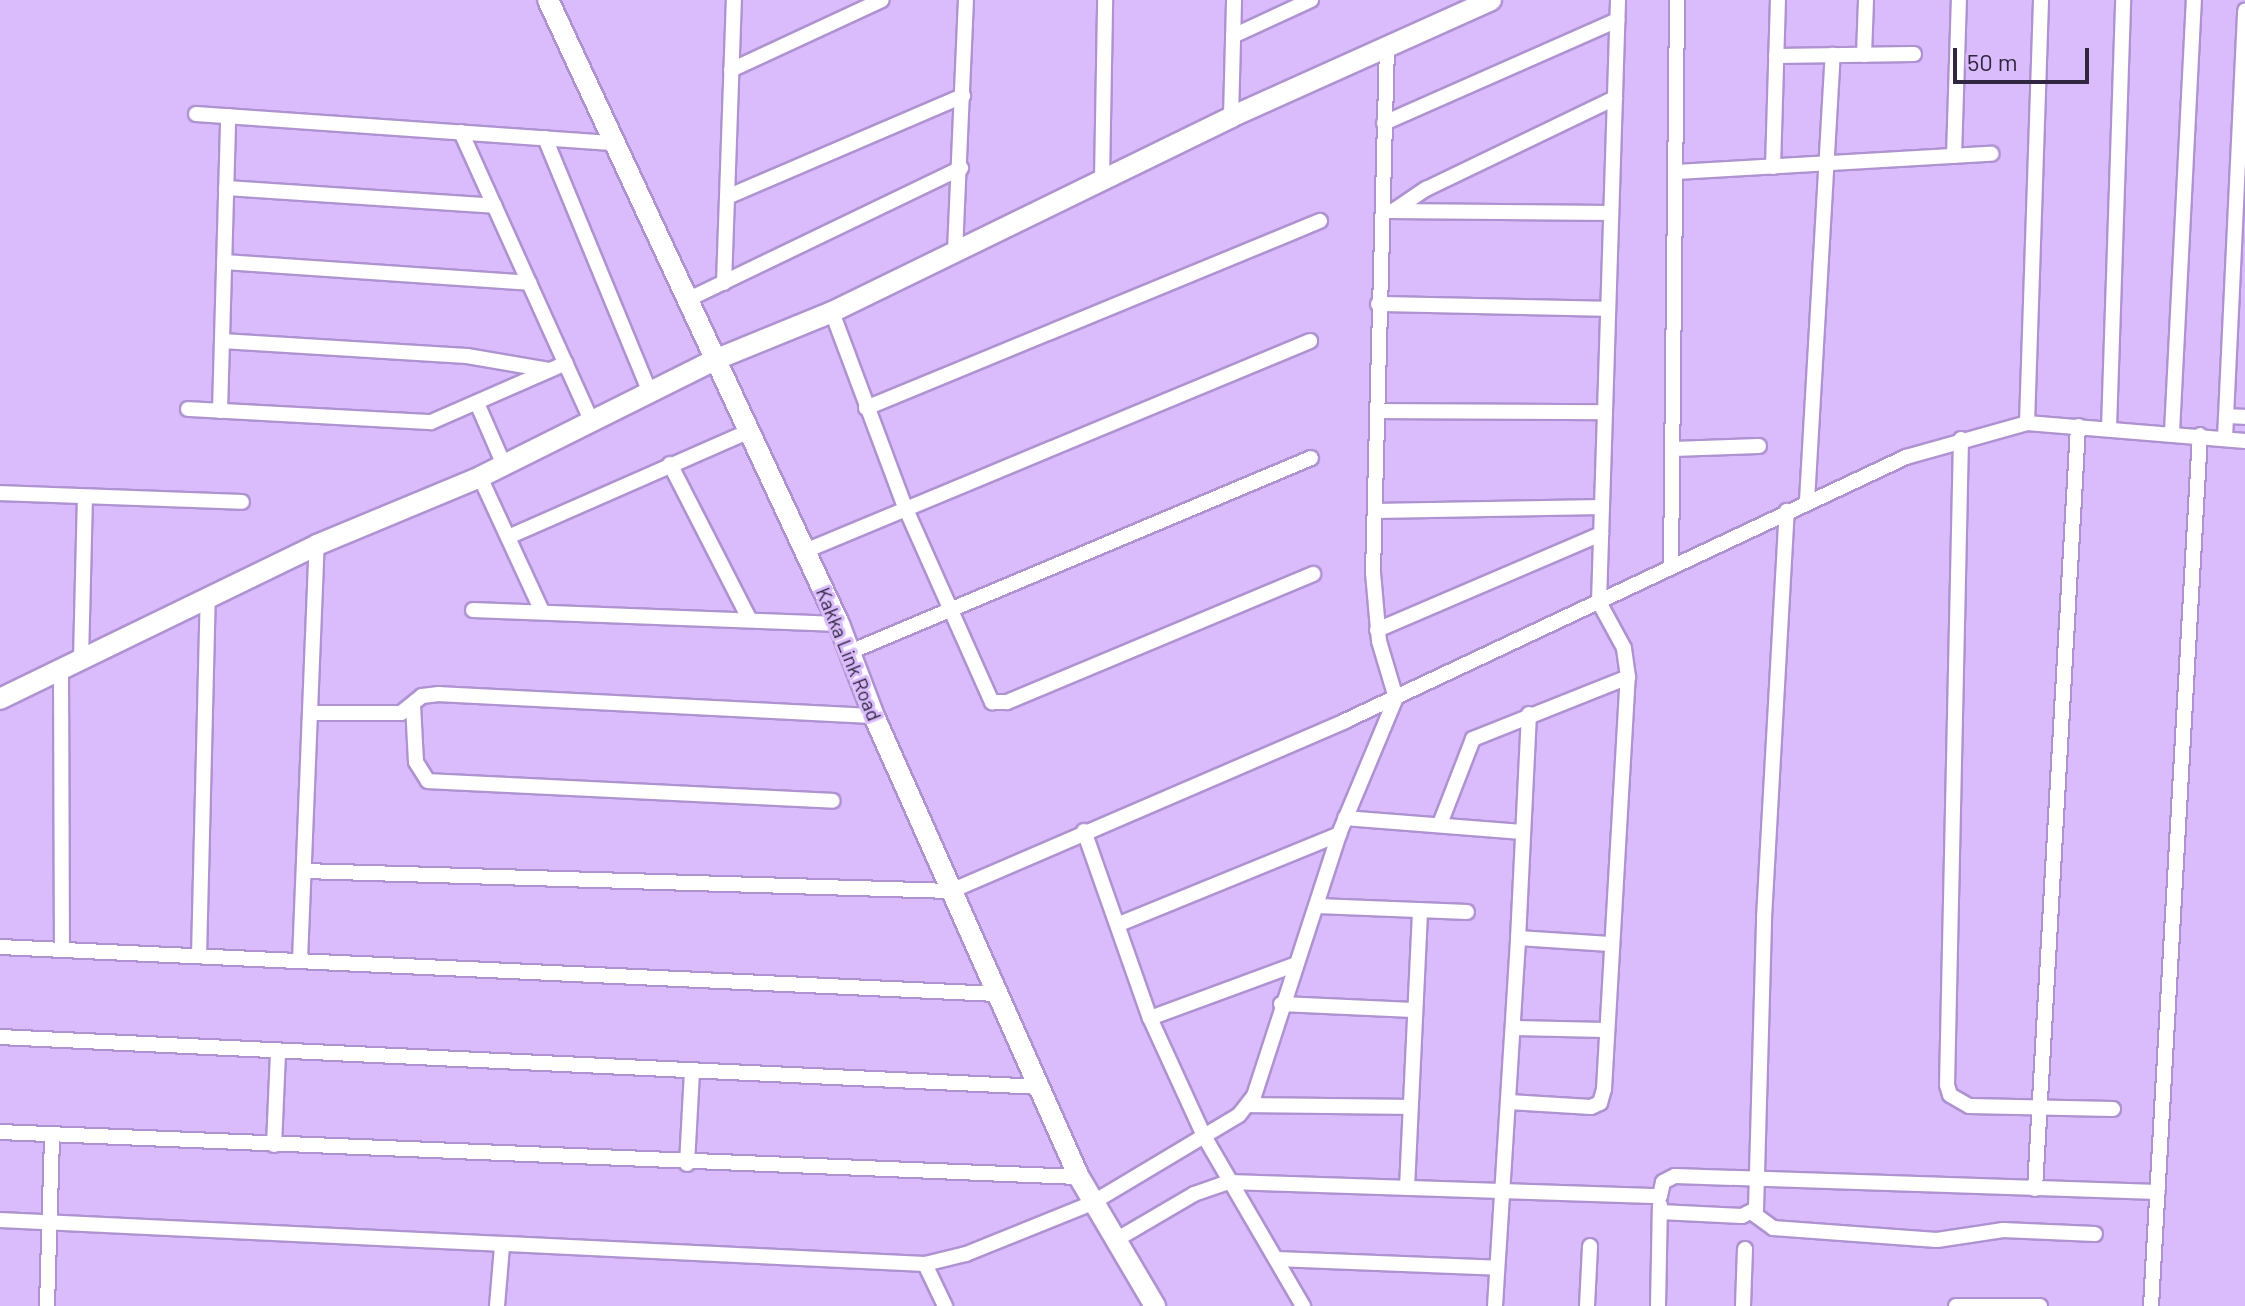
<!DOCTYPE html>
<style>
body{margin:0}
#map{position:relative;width:2245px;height:1306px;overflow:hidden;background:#dabcfd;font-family:Barlow,sans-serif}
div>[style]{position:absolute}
.roads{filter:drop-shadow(2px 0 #af93d1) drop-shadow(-2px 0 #af93d1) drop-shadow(0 2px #af93d1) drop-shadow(0 -2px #af93d1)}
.street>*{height:14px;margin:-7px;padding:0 7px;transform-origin:7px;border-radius:7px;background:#fff}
.secondary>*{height:20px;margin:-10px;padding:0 10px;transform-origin:10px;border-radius:10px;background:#fff}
span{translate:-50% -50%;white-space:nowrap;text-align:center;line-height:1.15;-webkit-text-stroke:6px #dabcfd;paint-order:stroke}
.street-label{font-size:20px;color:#31263f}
.scale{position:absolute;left:1953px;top:48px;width:136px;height:36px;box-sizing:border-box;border:4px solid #31263f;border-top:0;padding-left:10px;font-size:24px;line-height:28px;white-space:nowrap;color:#31263f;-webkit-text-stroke:6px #dabcfd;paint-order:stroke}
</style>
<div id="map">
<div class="roads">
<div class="street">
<div style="left:1233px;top:36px;width:86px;rotate:-24.8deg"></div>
<div style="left:1864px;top:55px;width:55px;rotate:-87.9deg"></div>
<div style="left:1776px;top:56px;width:138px;rotate:-0.8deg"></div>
<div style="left:731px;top:70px;width:166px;rotate:-24.9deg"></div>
<div style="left:196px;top:114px;width:420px;rotate:4deg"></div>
<div style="left:1231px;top:117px;width:117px;rotate:-88.5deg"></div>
<div style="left:1384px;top:123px;width:255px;rotate:-23.8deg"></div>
<div style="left:461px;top:132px;width:318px;rotate:65.7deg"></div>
<div style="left:545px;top:138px;width:276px;rotate:67.6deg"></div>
<div style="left:1954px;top:156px;width:156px;rotate:-88.2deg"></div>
<div style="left:1773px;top:167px;width:167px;rotate:-88.3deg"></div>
<div style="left:1675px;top:172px;width:317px;rotate:-3.3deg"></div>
<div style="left:1102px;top:180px;width:180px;rotate:-89deg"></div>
<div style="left:226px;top:188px;width:269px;rotate:3.8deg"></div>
<div style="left:727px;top:197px;width:257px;rotate:-23.2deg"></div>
<div style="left:1390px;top:211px;width:221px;rotate:0.5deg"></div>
<div style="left:1393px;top:211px;width:40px;rotate:-34deg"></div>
<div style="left:1426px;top:189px;width:210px;rotate:-25.7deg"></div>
<div style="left:955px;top:251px;width:251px;rotate:-87.5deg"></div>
<div style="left:224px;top:262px;width:306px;rotate:3.9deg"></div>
<div style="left:724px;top:283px;width:283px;rotate:-88deg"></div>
<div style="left:689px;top:299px;width:302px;rotate:-25.7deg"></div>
<div style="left:1378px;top:304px;width:230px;rotate:1.2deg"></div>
<div style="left:832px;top:312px;width:208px;rotate:69.5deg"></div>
<div style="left:905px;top:507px;width:214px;rotate:66deg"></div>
<div style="left:992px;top:702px;width:15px"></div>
<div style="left:1007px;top:702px;width:332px;rotate:-22.7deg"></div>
<div style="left:222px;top:341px;width:245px;rotate:3.5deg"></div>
<div style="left:467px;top:356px;width:83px;rotate:9.7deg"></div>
<div style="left:477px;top:403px;width:68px;rotate:66.5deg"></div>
<div style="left:866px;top:408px;width:491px;rotate:-22.4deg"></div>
<div style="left:188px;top:409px;width:243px;rotate:3.1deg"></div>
<div style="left:431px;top:422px;width:147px;rotate:-23.6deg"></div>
<div style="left:220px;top:411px;width:295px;rotate:-88.4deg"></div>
<div style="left:1378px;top:411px;width:227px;rotate:0.3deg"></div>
<div style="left:2226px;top:416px;width:19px;rotate:3deg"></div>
<div style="left:2027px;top:423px;width:423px;rotate:-88.1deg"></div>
<div style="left:2109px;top:428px;width:428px;rotate:-88.1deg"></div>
<div style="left:2172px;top:432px;width:433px;rotate:-87.1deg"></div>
<div style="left:2225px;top:438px;width:428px;rotate:-87.3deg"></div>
<div style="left:1961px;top:439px;width:646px;rotate:91.24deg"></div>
<div style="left:1947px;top:1085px;width:10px;rotate:73deg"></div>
<div style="left:1950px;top:1095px;width:22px;rotate:30deg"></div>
<div style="left:1969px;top:1106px;width:144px;rotate:1.2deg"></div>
<div style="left:1673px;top:449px;width:86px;rotate:-2deg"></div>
<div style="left:670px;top:464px;width:175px;rotate:62.9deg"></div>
<div style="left:480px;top:477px;width:148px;rotate:65.2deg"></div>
<div style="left:0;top:493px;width:242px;rotate:2.1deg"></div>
<div style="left:1807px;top:501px;width:447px;rotate:-86.7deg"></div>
<div style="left:1375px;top:511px;width:227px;rotate:-1deg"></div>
<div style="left:508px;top:537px;width:263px;rotate:-23.7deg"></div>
<div style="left:805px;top:551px;width:547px;rotate:-22.58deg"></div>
<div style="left:1671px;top:566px;width:566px;rotate:-89.39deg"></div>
<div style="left:473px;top:610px;width:366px;rotate:2.2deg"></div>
<div style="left:1377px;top:630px;width:244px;rotate:-23.2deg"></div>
<div style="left:850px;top:652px;width:500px;rotate:-22.82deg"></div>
<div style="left:81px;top:659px;width:161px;rotate:-88.6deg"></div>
<div style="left:61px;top:669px;width:280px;rotate:89.8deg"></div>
<div style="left:413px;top:705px;width:57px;rotate:87deg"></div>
<div style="left:416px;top:762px;width:22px;rotate:58deg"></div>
<div style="left:428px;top:781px;width:405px;rotate:2.8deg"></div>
<div style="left:310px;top:713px;width:91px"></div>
<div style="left:401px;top:713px;width:27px;rotate:-39deg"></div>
<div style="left:422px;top:696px;width:17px;rotate:-7deg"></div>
<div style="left:439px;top:694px;width:436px;rotate:2.9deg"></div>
<div style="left:1529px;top:714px;width:224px;rotate:92.8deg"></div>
<div style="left:1518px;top:938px;width:92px;rotate:3.7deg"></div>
<div style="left:1345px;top:818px;width:177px;rotate:4.5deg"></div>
<div style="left:1440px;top:824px;width:91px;rotate:-68.8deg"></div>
<div style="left:1473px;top:739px;width:167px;rotate:-21.8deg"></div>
<div style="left:1084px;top:831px;width:198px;rotate:70.6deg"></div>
<div style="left:1150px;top:1018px;width:130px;rotate:65.4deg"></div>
<div style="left:1204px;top:1136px;width:197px;rotate:59.8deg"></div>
<div style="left:304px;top:871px;width:647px;rotate:1.77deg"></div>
<div style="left:951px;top:891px;width:429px;rotate:-23.3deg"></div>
<div style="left:1345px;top:721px;width:620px;rotate:-25.2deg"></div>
<div style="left:1906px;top:457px;width:126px;rotate:-15.7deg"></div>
<div style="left:2027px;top:423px;width:219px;rotate:4.7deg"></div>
<div style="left:1318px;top:906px;width:149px;rotate:2.3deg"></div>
<div style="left:1119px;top:924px;width:238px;rotate:-22.2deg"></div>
<div style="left:0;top:947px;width:999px;rotate:2.7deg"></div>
<div style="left:199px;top:956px;width:358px;rotate:-88.6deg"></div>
<div style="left:300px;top:960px;width:415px;rotate:-87.7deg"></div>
<div style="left:1281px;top:1004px;width:132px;rotate:2.6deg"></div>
<div style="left:1150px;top:1018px;width:153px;rotate:-20.2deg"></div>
<div style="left:1514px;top:1028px;width:91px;rotate:1.3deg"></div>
<div style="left:0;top:1037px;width:1043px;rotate:2.75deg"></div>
<div style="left:1509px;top:1102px;width:82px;rotate:3.5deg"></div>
<div style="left:1591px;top:1107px;width:10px;rotate:-24deg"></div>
<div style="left:1600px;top:1103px;width:15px;rotate:-74deg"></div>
<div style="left:1604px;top:1089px;width:413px;rotate:-86.7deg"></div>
<div style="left:1628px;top:677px;width:29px;rotate:-98deg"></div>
<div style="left:1624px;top:648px;width:52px;rotate:-118.5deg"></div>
<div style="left:1599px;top:602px;width:602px;rotate:-88.19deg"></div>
<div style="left:1249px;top:1105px;width:160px;rotate:0.7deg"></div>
<div style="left:0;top:1132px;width:1080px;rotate:2.39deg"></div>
<div style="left:274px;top:1145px;width:92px;rotate:-87.5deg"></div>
<div style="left:687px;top:1164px;width:93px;rotate:-86.9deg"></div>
<div style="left:1407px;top:1188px;width:278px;rotate:-87.3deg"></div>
<div style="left:2035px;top:1189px;width:764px;rotate:-86.77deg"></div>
<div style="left:1660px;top:1212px;width:82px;rotate:2.8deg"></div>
<div style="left:1742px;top:1216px;width:16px;rotate:-27deg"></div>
<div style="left:1756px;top:1209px;width:291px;rotate:-88.4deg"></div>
<div style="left:1764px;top:918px;width:408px;rotate:-86.8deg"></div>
<div style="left:1754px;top:1214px;width:24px;rotate:36deg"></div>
<div style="left:1773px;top:1228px;width:164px;rotate:4.2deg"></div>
<div style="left:1937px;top:1240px;width:67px;rotate:-8.6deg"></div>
<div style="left:2003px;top:1230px;width:92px;rotate:2.5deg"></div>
<div style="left:0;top:1220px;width:926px;rotate:2.72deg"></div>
<div style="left:925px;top:1264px;width:42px;rotate:-13.7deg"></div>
<div style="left:966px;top:1254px;width:136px;rotate:-22deg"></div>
<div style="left:1092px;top:1203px;width:171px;rotate:-30.9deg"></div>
<div style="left:1239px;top:1115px;width:24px;rotate:-52deg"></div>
<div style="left:1254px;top:1096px;width:275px;rotate:-72deg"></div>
<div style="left:1339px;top:834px;width:147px;rotate:-67.3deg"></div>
<div style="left:1396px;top:698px;width:59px;rotate:-106.6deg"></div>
<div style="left:1379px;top:641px;width:68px;rotate:-95deg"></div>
<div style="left:1373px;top:573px;width:526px;rotate:-88.48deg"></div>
<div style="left:1114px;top:1241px;width:93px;rotate:-30.4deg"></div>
<div style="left:1194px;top:1194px;width:37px;rotate:-19deg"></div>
<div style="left:1229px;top:1182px;width:431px;rotate:1.9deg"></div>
<div style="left:1660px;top:1196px;width:14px;rotate:-78deg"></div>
<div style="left:1663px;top:1182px;width:13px;rotate:-27deg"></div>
<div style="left:1675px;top:1176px;width:483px;rotate:1.9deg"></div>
<div style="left:1277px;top:1259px;width:220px;rotate:2.3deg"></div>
<div style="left:925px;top:1264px;width:47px;rotate:64.5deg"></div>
<div style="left:47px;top:1306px;width:172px;rotate:-88.3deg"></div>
<div style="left:497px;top:1306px;width:59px;rotate:-85.2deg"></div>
<div style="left:1495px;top:1306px;width:369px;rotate:-86.4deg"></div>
<div style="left:1587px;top:1306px;width:60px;rotate:-87.1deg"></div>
<div style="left:1658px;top:1306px;width:101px;rotate:-88.9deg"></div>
<div style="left:1743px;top:1306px;width:57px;rotate:-88deg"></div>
<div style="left:1956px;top:1306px;width:84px"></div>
<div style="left:2151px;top:1306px;width:872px;rotate:-86.78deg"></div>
</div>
<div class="secondary">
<div style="left:548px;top:0;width:689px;rotate:65deg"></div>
<div style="left:839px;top:624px;width:98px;rotate:69.2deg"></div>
<div style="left:874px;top:716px;width:505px;rotate:66.03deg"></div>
<div style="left:1079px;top:1177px;width:150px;rotate:59.5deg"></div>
<div style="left:0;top:699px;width:352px;rotate:-25.9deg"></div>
<div style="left:317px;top:545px;width:177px;rotate:-22.6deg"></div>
<div style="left:480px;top:477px;width:265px;rotate:-26.5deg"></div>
<div style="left:717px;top:359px;width:124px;rotate:-22.2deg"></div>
<div style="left:832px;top:312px;width:444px;rotate:-26deg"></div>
<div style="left:1231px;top:117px;width:285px;rotate:-24.2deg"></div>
</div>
</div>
<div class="street-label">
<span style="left:849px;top:654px;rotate:68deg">Kakka Link Road</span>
</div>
<div class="scale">50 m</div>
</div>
